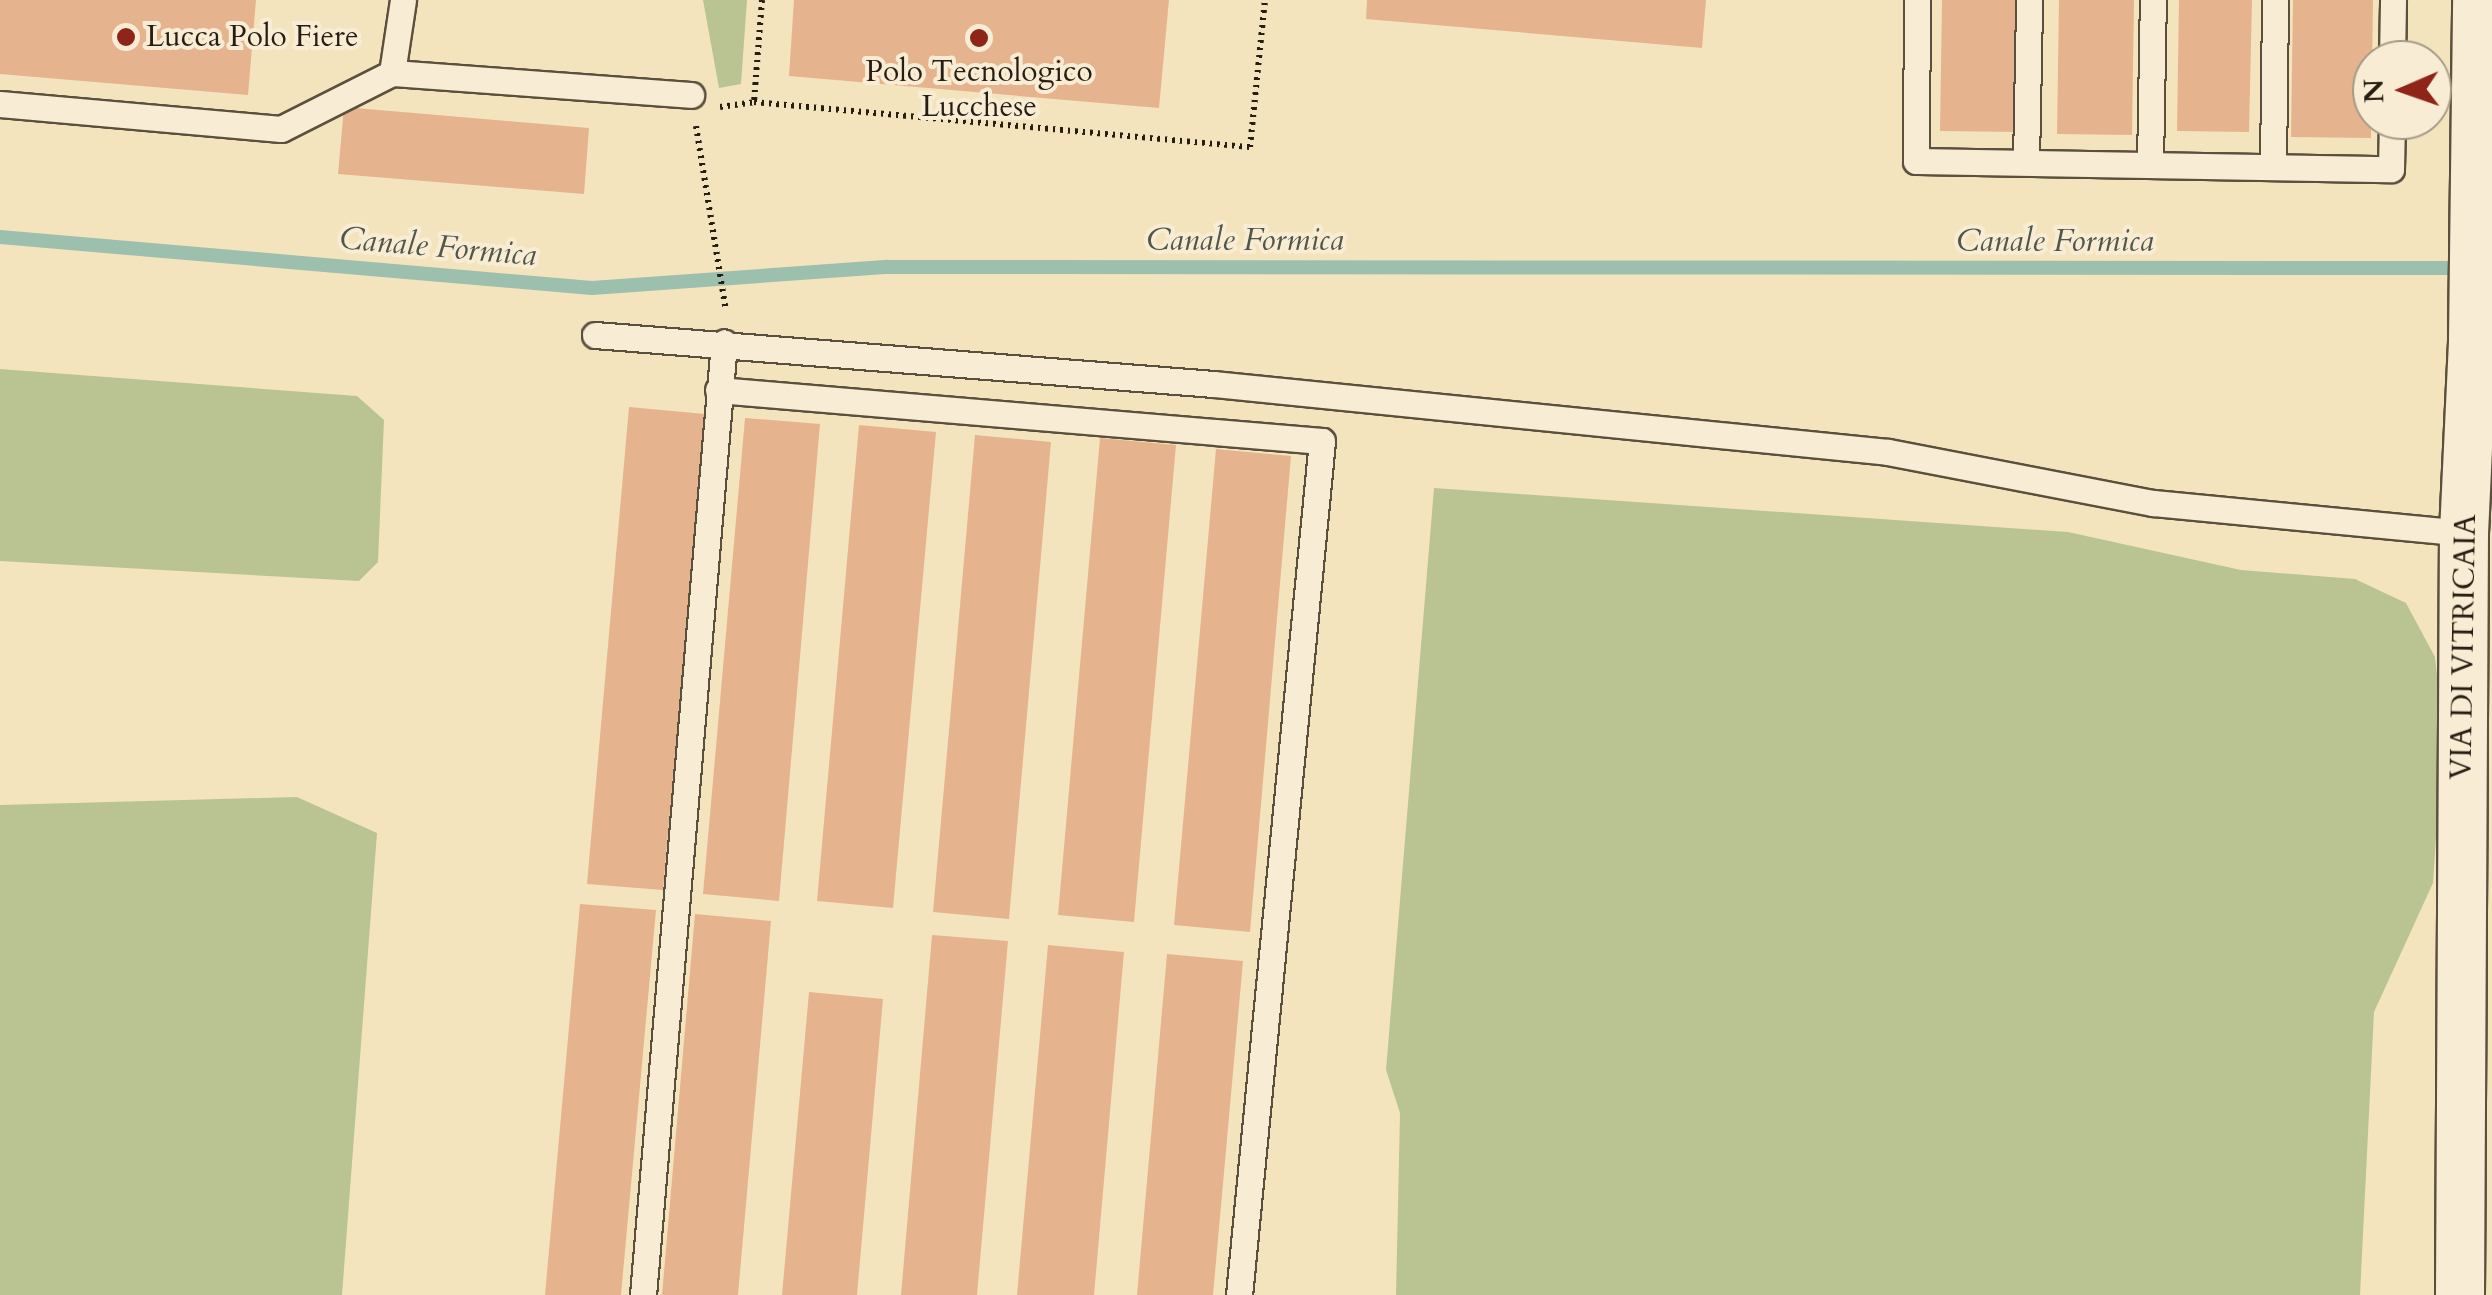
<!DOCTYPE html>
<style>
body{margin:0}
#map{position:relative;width:2492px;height:1295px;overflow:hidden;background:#f4e4bd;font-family:Cardo,serif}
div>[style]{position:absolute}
.green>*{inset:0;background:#bac492}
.stream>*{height:14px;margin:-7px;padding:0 7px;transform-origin:7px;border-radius:7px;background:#9cbfae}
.building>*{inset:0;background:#e5b48f}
.path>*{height:6px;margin-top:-3px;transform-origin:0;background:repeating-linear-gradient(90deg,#281d12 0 2.5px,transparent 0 7.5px)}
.roads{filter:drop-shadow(2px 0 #5b4f3d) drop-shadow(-2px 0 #5b4f3d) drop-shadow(0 2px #5b4f3d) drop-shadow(0 -2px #5b4f3d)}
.service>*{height:25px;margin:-12.5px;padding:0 12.5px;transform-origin:12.5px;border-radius:12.5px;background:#f8edd4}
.minor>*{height:48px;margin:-24px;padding:0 24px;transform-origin:24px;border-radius:24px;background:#f8edd4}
.dots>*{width:28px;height:28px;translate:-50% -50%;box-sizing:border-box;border:5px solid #f8edd4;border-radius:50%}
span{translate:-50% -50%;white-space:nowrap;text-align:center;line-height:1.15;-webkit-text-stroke:8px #f8edd4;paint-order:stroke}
.poi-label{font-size:30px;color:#281d12}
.left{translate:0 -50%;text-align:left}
.street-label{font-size:30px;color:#281d12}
.water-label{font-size:32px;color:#515649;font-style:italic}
.north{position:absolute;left:2352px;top:40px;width:100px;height:100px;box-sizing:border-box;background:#f8edd4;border:2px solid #a59a86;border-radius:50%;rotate:268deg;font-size:28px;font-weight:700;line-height:40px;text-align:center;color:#281d12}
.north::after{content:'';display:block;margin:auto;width:35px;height:45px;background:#8f2418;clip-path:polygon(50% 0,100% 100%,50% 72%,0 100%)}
</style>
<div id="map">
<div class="green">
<div style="clip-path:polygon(703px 0,747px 0,741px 84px,719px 88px)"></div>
<div style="clip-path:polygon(0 369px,357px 396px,384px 420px,378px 562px,359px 581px,0 561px)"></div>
<div style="clip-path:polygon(1434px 488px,2068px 532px,2241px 570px,2355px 579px,2406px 603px,2435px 657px,2443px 728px,2433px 883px,2374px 1012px,2360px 1295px,1396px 1295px,1400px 1113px,1386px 1070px)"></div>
<div style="clip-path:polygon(297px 797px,377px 833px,342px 1295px,0 1295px,0 805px)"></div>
</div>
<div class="stream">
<div style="left:0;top:237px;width:594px;rotate:4.92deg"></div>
<div style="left:592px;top:288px;width:297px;rotate:-4.1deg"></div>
<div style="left:888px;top:267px;width:1578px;rotate:0.04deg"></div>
</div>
<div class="building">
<div style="clip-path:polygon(0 0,256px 0,248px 95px,0 74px)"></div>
<div style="clip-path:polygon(794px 0,1169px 0,1159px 108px,789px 76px)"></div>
<div style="clip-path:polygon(1367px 0,1706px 0,1702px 48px,1366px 19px)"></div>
<div style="clip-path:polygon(1942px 0,2020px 0,2018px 132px,1940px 131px)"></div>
<div style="clip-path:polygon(2059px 0,2134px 0,2132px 135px,2057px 134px)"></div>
<div style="clip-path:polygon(2179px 0,2252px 0,2249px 132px,2177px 131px)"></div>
<div style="clip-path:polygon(2293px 0,2373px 0,2371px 138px,2291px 137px)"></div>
<div style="clip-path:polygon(344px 107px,589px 128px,584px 194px,338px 174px)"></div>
<div style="clip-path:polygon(629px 407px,705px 414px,663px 890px,587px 884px)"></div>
<div style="clip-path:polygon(745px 418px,820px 424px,779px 901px,703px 894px)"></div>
<div style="clip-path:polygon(859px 425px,936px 432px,893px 908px,817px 901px)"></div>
<div style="clip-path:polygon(975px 435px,1051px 442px,1009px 919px,933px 912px)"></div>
<div style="clip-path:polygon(1100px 438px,1176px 445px,1134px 922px,1058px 915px)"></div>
<div style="clip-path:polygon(1216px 449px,1291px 456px,1250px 932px,1174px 925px)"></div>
<div style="clip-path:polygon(580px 904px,656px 910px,621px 1295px,545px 1295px)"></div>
<div style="clip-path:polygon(695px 914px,771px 921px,738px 1295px,662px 1295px)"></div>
<div style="clip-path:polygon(932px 935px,1008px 941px,977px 1295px,901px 1295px)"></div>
<div style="clip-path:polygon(1048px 945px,1124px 952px,1094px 1295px,1017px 1295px)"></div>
<div style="clip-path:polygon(1167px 954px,1243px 961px,1213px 1295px,1137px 1295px)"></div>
<div style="clip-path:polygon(809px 992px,883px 999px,857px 1295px,782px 1295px)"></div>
</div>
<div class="path">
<div style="left:762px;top:0;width:102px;rotate:94.5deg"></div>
<div style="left:754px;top:102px;width:498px;rotate:5.2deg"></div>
<div style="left:1250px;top:147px;width:148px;rotate:-84.2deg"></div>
<div style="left:720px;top:107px;width:34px;rotate:-8deg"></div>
<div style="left:696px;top:126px;width:187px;rotate:80.8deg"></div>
</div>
<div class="roads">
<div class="service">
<div style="left:403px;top:0;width:74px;rotate:98.6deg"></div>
<div style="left:392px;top:73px;width:300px;rotate:4.2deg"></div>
<div style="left:1917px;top:0;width:161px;rotate:90.4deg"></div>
<div style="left:1916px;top:161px;width:475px;rotate:1deg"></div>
<div style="left:2391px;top:169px;width:49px;rotate:-88.8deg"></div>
<div style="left:2392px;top:60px;width:60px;rotate:-89deg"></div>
<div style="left:0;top:104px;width:282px;rotate:5.1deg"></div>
<div style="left:281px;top:129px;width:124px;rotate:-26.8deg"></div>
<div style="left:2026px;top:162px;width:162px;rotate:-88.9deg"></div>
<div style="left:2150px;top:165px;width:165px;rotate:-89deg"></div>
<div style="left:2273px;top:167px;width:167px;rotate:-89.3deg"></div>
<div style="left:595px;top:335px;width:620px;rotate:4.53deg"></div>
<div style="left:1213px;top:384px;width:678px;rotate:5.75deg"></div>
<div style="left:1888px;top:452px;width:270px;rotate:10.9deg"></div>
<div style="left:2153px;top:503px;width:312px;rotate:5.5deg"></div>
<div style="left:718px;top:390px;width:606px;rotate:4.83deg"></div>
<div style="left:1322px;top:441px;width:858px;rotate:95.55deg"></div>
<div style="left:643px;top:1295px;width:956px;rotate:-85.14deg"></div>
</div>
<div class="minor">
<div style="left:2460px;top:1295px;width:762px;rotate:-89.7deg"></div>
<div style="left:2464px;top:533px;width:194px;rotate:-87.3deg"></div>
<div style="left:2473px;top:339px;width:339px;rotate:-89.3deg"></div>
</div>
</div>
<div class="dots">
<div style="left:126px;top:37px;background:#8f2418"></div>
<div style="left:979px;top:38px;background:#8f2418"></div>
</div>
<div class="poi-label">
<span class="left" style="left:146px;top:37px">Lucca Polo Fiere</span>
<span style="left:979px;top:89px">Polo Tecnologico<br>Lucchese</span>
</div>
<div class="street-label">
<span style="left:2464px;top:647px;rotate:-89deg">VIA DI VITRICAIA</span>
</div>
<div class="water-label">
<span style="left:1245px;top:240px">Canale Formica</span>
<span style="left:2055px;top:241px">Canale Formica</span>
<span style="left:438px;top:247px;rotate:5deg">Canale Formica</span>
</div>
<div class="north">N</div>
</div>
